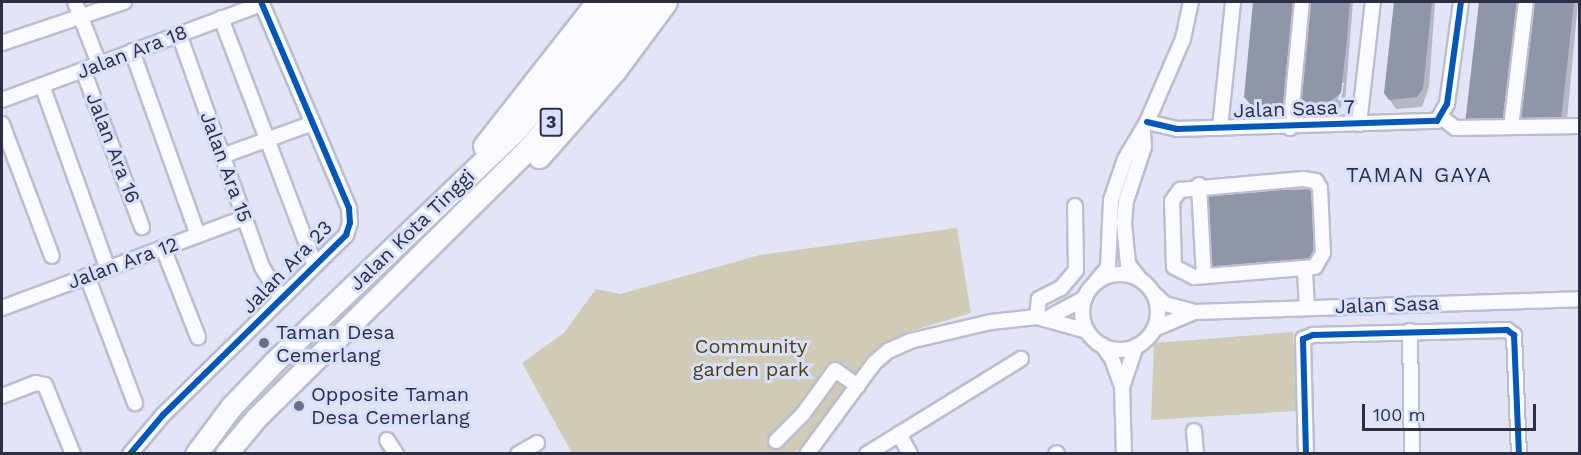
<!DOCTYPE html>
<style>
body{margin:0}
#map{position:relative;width:1581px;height:455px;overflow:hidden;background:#e1e5f6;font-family:"Work Sans",sans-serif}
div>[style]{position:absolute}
.green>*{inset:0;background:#cfcbb6}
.shadow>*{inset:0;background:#0003}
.building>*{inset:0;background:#9195a8}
.roads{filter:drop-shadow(2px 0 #bbbed0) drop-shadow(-2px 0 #bbbed0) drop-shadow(0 2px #bbbed0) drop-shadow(0 -2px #bbbed0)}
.minor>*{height:14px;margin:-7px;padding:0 7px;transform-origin:7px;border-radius:7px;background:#fafbfe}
.minor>.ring{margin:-7px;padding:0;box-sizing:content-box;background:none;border:14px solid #fafbfe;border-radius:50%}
.highway>*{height:21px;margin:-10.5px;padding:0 10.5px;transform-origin:10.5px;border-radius:10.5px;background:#fafbfe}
.cycleway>*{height:6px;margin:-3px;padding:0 3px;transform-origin:3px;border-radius:3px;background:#0057b8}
.dots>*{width:16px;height:16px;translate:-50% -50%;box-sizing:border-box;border:3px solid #d8dfff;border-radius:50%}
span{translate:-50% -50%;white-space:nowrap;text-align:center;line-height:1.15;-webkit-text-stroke:6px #d8dfff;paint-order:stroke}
.shield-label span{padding:2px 4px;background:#d8dfff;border:2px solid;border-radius:4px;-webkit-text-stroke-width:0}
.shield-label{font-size:18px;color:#2c2f44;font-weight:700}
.street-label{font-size:20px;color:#2c2f44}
.poi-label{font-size:20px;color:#2c2f44}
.left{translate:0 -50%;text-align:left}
.park-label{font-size:20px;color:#4f4201}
.neighbourhood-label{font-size:21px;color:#2c2f44;letter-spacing:1.5px}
.frame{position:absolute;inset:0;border:3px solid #2c2f44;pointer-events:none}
.scale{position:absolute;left:1362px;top:404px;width:174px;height:27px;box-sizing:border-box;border:3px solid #2c2f44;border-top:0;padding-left:8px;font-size:18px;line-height:21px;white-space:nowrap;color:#2c2f44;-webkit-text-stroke:4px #d8dfff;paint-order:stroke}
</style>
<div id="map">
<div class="green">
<div style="clip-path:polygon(957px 228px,971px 313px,911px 331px,884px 345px,809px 441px,794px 453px,572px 453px,522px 363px,564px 333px,596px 289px,620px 294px,760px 255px)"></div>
<div style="clip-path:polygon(1293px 332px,1296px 411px,1151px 420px,1154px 343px)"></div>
</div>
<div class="shadow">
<div style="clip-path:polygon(1255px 2px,1298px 2px,1290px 114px,1258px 114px,1245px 97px)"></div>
<div style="clip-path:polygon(evenodd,1310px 2px,1353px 2px,1345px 103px,1337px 110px,1304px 113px,1299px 103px,1310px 2px,1341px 83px,1344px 83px,1341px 101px,1338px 100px,1341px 83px)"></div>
<div style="clip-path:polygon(1395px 2px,1435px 2px,1429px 87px,1422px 107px,1396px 109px,1385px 93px)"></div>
<div style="clip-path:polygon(1481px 2px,1523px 2px,1470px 102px)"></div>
<div style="clip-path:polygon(1535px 2px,1578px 2px,1566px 130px,1522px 121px)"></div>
<div style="clip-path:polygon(1322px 202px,1323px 274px,1215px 280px,1208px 268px)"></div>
</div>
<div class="building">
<div style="clip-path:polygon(1253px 2px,1295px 2px,1285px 105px,1251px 105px,1244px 97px)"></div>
<div style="clip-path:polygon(1308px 2px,1350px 2px,1346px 49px,1341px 93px,1331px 101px,1298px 104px)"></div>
<div style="clip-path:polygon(1394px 2px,1432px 2px,1423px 89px,1417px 97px,1389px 100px,1384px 93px)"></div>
<div style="clip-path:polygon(1479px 2px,1520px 2px,1508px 122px,1465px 124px)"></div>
<div style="clip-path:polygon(1534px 2px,1574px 2px,1561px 121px,1520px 121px)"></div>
<div style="clip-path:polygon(1316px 189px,1317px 262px,1206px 268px,1204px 192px)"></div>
</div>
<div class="roads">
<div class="minor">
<div style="left:75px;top:2px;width:66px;rotate:68.8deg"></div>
<div style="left:221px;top:18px;width:264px;rotate:69.2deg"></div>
<div style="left:179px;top:34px;width:247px;rotate:70.4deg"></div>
<div style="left:262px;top:267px;width:36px;rotate:58deg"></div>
<div style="left:2px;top:43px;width:129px;rotate:-18.6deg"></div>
<div style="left:132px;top:51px;width:195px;rotate:70.3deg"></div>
<div style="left:83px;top:70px;width:168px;rotate:69.4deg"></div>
<div style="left:42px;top:85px;width:195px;rotate:70.3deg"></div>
<div style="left:2px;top:100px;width:277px;rotate:-20.3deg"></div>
<div style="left:1441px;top:117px;width:18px;rotate:38deg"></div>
<div style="left:1455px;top:128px;width:125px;rotate:-0.9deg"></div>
<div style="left:1147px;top:122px;width:31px;rotate:13deg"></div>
<div style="left:1177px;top:129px;width:260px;rotate:-1.8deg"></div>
<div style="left:1437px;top:121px;width:20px;rotate:-60deg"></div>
<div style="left:1447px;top:104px;width:103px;rotate:-82.2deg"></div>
<div style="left:2px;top:124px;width:141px;rotate:69.3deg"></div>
<div style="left:1359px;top:124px;width:123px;rotate:-83.5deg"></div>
<div style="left:1511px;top:127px;width:126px;rotate:-83.2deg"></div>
<div style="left:1220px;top:128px;width:127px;rotate:-84.1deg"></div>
<div style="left:1290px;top:128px;width:127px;rotate:-84.6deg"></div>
<div style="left:222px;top:156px;width:97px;rotate:-19.9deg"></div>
<div style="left:1303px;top:179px;width:13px;rotate:9deg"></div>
<div style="left:1316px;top:181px;width:8px;rotate:60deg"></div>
<div style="left:1320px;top:188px;width:65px;rotate:87.4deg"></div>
<div style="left:1323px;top:253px;width:16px;rotate:120deg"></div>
<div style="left:1315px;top:267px;width:121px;rotate:175.3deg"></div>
<div style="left:1194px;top:277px;width:22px;rotate:-153deg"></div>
<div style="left:1174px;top:267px;width:66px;rotate:-91.7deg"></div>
<div style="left:1172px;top:201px;width:14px;rotate:-54deg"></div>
<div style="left:1180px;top:190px;width:123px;rotate:-5.1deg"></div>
<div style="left:1199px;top:185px;width:91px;rotate:86.9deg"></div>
<div style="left:163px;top:248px;width:96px;rotate:68.5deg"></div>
<div style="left:1305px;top:271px;width:37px;rotate:87deg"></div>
<div class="ring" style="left:1082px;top:274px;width:62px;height:62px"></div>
<div style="left:87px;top:276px;width:136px;rotate:69.3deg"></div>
<div style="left:1139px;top:278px;width:18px;rotate:-128deg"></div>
<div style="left:1128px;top:264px;width:41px;rotate:-95.6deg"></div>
<div style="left:1124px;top:223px;width:22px;rotate:-85deg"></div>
<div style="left:1126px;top:201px;width:57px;rotate:-71.6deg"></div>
<div style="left:1144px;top:147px;width:15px;rotate:-94deg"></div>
<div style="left:1096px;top:282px;width:19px;rotate:-51deg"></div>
<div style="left:1108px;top:267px;width:67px;rotate:-87.4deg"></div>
<div style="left:1111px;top:200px;width:43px;rotate:-71.1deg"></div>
<div style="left:1125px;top:159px;width:43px;rotate:-59.3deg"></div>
<div style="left:1147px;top:122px;width:90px;rotate:-66.6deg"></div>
<div style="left:1183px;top:39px;width:38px;rotate:-78deg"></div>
<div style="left:1154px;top:294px;width:15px;rotate:42deg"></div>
<div style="left:1165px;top:304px;width:30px;rotate:15deg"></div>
<div style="left:2px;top:308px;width:258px;rotate:-20.4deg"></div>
<div style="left:1037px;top:317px;width:18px;rotate:-84deg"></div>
<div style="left:1039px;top:299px;width:25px;rotate:-27deg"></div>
<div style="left:1061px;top:288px;width:23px;rotate:-50deg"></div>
<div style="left:1076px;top:270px;width:64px;rotate:-90.9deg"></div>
<div style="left:1048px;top:318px;width:42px;rotate:-28.4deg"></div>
<div style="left:1154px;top:329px;width:43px;rotate:-23deg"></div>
<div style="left:1194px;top:312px;width:386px;rotate:-1.9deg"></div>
<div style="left:1410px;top:331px;width:123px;rotate:89.1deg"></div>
<div style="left:1102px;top:345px;width:17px;rotate:54deg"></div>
<div style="left:1112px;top:359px;width:30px;rotate:70deg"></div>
<div style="left:1122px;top:387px;width:67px;rotate:88.3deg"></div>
<div style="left:1122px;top:387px;width:43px;rotate:-71.1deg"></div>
<div style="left:2px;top:396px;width:36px;rotate:-21deg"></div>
<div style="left:36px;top:383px;width:9px;rotate:13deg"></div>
<div style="left:45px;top:385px;width:74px;rotate:67.9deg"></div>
<div style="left:1194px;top:431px;width:23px;rotate:85deg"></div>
<div style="left:899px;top:434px;width:23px;rotate:61deg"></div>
<div style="left:387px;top:440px;width:17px;rotate:57deg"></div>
<div style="left:776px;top:441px;width:38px;rotate:-45deg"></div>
<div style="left:803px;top:414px;width:54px;rotate:-54deg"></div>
<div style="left:835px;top:370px;width:28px;rotate:35deg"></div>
<div style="left:130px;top:454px;width:51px;rotate:-49.8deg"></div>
<div style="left:163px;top:415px;width:257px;rotate:-44.5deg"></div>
<div style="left:346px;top:235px;width:13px;rotate:-72deg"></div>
<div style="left:350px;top:223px;width:15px;rotate:-94deg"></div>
<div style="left:349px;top:208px;width:224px;rotate:-113.1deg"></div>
<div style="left:518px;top:454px;width:22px;rotate:-30deg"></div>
<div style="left:807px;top:454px;width:113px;rotate:-53.6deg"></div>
<div style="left:874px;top:363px;width:18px;rotate:-41deg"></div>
<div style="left:888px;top:351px;width:24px;rotate:-24deg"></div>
<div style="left:910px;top:341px;width:83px;rotate:-13.2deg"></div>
<div style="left:991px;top:322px;width:46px;rotate:-6.2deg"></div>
<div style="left:1037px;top:317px;width:52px;rotate:15.6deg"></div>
<div style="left:867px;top:454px;width:181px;rotate:-31.7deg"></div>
<div style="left:1056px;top:454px;width:1px;rotate:-45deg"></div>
<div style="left:1306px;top:454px;width:115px;rotate:-91.5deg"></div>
<div style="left:1303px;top:339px;width:11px;rotate:-22deg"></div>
<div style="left:1313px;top:335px;width:194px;rotate:-1.5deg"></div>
<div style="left:1507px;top:330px;width:9px;rotate:36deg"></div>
<div style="left:1514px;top:335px;width:119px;rotate:87.6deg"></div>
</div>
<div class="highway">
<div style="left:484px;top:146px;width:183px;rotate:-51.9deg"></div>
<div style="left:539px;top:157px;width:113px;rotate:-48.6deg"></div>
<div style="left:614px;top:72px;width:87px;rotate:-53.4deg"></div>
<div style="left:196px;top:454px;width:59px;rotate:-53.3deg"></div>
<div style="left:231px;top:407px;width:62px;rotate:-46.3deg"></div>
<div style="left:274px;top:362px;width:331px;rotate:-43.8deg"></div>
<div style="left:513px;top:133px;width:113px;rotate:-49deg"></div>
<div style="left:587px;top:48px;width:57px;rotate:-53.5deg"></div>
<div style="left:226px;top:454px;width:47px;rotate:-50.2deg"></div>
<div style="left:256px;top:418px;width:383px;rotate:-44.7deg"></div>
<div style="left:528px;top:149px;width:117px;rotate:-50.2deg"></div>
<div style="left:603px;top:59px;width:70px;rotate:-54.3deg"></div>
</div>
</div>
<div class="cycleway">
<div style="left:1147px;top:122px;width:31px;rotate:13deg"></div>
<div style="left:1177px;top:129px;width:260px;rotate:-1.8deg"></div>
<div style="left:1437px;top:121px;width:20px;rotate:-60deg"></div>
<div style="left:1447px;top:104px;width:103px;rotate:-82.2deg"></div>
<div style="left:130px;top:454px;width:51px;rotate:-49.8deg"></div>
<div style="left:163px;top:415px;width:257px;rotate:-44.5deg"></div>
<div style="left:346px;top:235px;width:13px;rotate:-72deg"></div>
<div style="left:350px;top:223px;width:15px;rotate:-94deg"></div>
<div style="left:349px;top:208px;width:224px;rotate:-113.1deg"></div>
<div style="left:1306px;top:454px;width:115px;rotate:-91.5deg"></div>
<div style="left:1303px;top:339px;width:11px;rotate:-22deg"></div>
<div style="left:1313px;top:335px;width:194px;rotate:-1.5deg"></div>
<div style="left:1507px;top:330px;width:9px;rotate:36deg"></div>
<div style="left:1514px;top:335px;width:119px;rotate:87.6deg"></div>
</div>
<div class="dots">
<div style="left:264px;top:343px;background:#6b6f82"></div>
<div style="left:299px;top:406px;background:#6b6f82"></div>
</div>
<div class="shield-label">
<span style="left:551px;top:122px">3</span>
</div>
<div class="street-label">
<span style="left:132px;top:52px;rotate:-21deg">Jalan Ara 18</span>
<span style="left:1294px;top:109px;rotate:-2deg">Jalan Sasa 7</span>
<span style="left:113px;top:148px;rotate:69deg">Jalan Ara 16</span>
<span style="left:226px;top:167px;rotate:70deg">Jalan Ara 15</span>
<span style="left:412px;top:230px;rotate:-44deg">Jalan Kota Tinggi</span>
<span style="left:123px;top:263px;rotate:-20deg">Jalan Ara 12</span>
<span style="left:287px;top:267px;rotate:-46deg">Jalan Ara 23</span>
<span style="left:1387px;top:305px;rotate:-2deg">Jalan Sasa</span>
</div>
<div class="poi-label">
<span class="left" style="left:276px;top:344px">Taman Desa<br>Cemerlang</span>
<span class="left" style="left:311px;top:406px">Opposite Taman<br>Desa Cemerlang</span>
</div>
<div class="park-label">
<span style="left:751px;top:358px">Community<br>garden park</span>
</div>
<div class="neighbourhood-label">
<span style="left:1419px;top:175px">TAMAN GAYA</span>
</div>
<div class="frame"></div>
<div class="scale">100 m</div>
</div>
